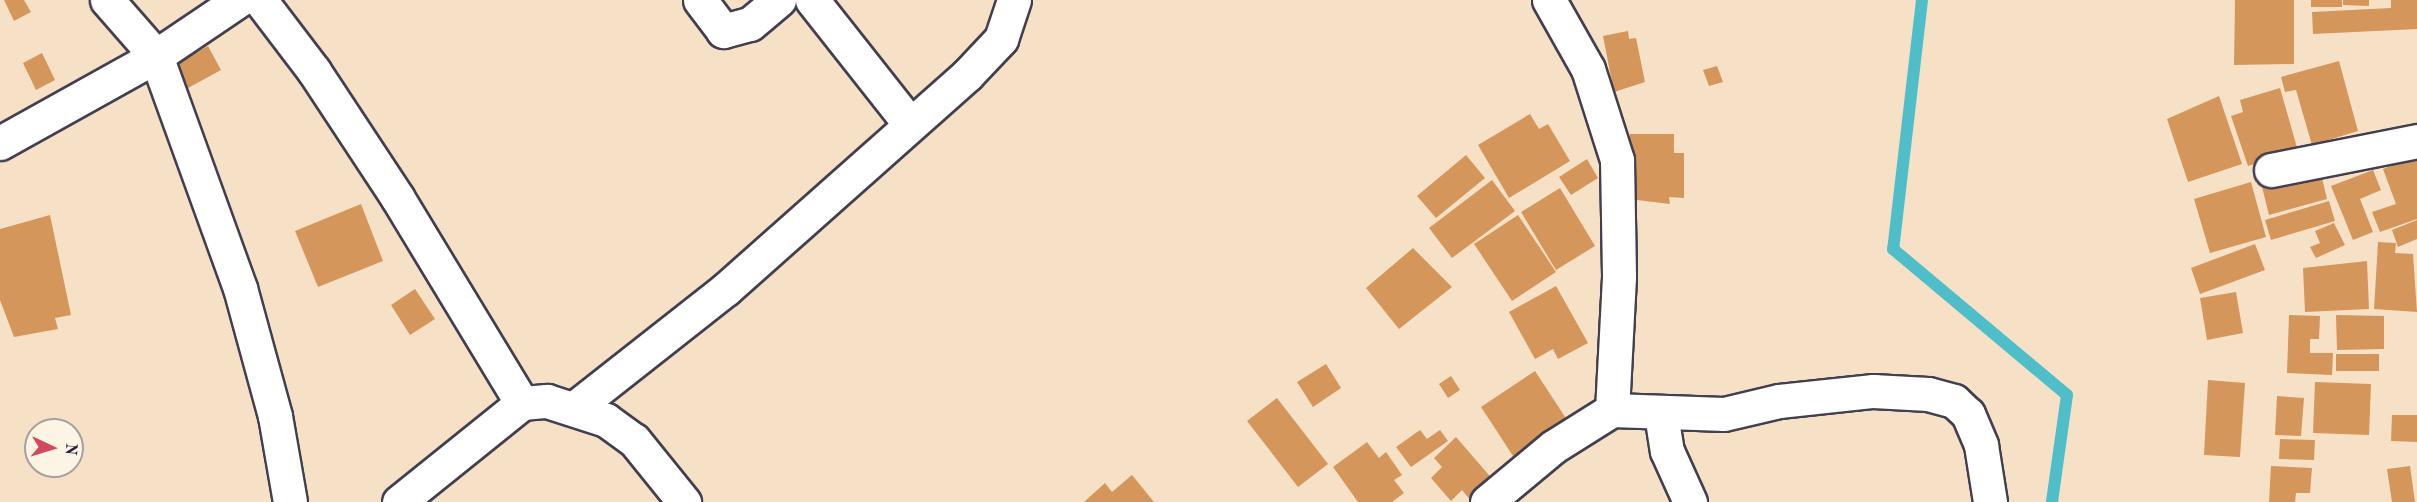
<!DOCTYPE html>
<style>
body{margin:0}
#map{position:relative;width:2417px;height:502px;overflow:hidden;background:#f6e1c7;font-family:"Old Standard TT",serif}
div>[style]{position:absolute}
.stream>*{height:12px;margin:-6px;padding:0 6px;transform-origin:6px;border-radius:6px;background:#50bec8}
.building>*{inset:0;background:#d5965b}
.roads{filter:drop-shadow(2px 0 #423f50) drop-shadow(-2px 0 #423f50) drop-shadow(0 2px #423f50) drop-shadow(0 -2px #423f50)}
.street>*{height:33px;margin:-16.5px;padding:0 16.5px;transform-origin:16.5px;border-radius:16.5px;background:#fff}
span{translate:-50% -50%;white-space:nowrap;text-align:center;line-height:1.15;-webkit-text-stroke:5px #fcf5e5;paint-order:stroke}
.north{position:absolute;left:24px;top:418px;width:60px;height:60px;box-sizing:border-box;background:#fcf5e5;border:2px solid #a5a1a1;border-radius:50%;rotate:94deg;font-size:16px;font-weight:700;line-height:24px;text-align:center;color:#22223b}
.north::after{content:'';display:block;margin:auto;width:21px;height:27px;background:#d1495b;clip-path:polygon(50% 0,100% 100%,50% 72%,0 100%)}
</style>
<div id="map">
<div class="stream">
<div style="left:1922px;top:0;width:251px;rotate:96.6deg"></div>
<div style="left:1893px;top:249px;width:227px;rotate:40deg"></div>
<div style="left:2067px;top:395px;width:108px;rotate:98deg"></div>
</div>
<div class="building">
<div style="clip-path:polygon(4px 0,24px 0,31px 12px,14px 21px)"></div>
<div style="clip-path:polygon(2235px 0,2294px 0,2294px 64px,2234px 65px)"></div>
<div style="clip-path:polygon(2311px 0,2342px 0,2342px 7px,2311px 7px)"></div>
<div style="clip-path:polygon(2343px 0,2369px 0,2369px 6px,2343px 5px)"></div>
<div style="clip-path:polygon(2391px 0,2417px 0,2417px 29px,2313px 34px,2312px 12px,2391px 8px)"></div>
<div style="clip-path:polygon(1628px 31px,1629px 39px,1636px 38px,1645px 82px,1614px 92px,1603px 36px)"></div>
<div style="clip-path:polygon(208px 46px,221px 70px,188px 88px,175px 64px)"></div>
<div style="clip-path:polygon(42px 53px,55px 80px,36px 90px,23px 63px)"></div>
<div style="clip-path:polygon(2339px 61px,2358px 131px,2312px 145px,2296px 90px,2285px 92px,2281px 77px)"></div>
<div style="clip-path:polygon(1717px 66px,1723px 82px,1709px 86px,1703px 70px)"></div>
<div style="clip-path:polygon(2280px 88px,2298px 151px,2248px 166px,2231px 116px,2243px 112px,2240px 100px)"></div>
<div style="clip-path:polygon(2219px 96px,2242px 164px,2188px 182px,2167px 119px)"></div>
<div style="clip-path:polygon(1530px 114px,1539px 129px,1548px 124px,1570px 161px,1509px 198px,1478px 145px)"></div>
<div style="clip-path:polygon(1630px 134px,1674px 134px,1674px 153px,1684px 153px,1684px 198px,1669px 197px,1670px 204px,1629px 199px)"></div>
<div style="clip-path:polygon(1466px 155px,1485px 178px,1436px 218px,1417px 196px)"></div>
<div style="clip-path:polygon(2417px 156px,2417px 219px,2380px 232px,2372px 212px,2396px 204px,2383px 169px)"></div>
<div style="clip-path:polygon(1587px 159px,1598px 178px,1571px 195px,1559px 177px)"></div>
<div style="clip-path:polygon(2320px 170px,2327px 199px,2269px 215px,2262px 187px)"></div>
<div style="clip-path:polygon(2373px 170px,2381px 190px,2360px 199px,2373px 232px,2353px 240px,2331px 186px)"></div>
<div style="clip-path:polygon(1492px 180px,1515px 211px,1452px 258px,1429px 228px)"></div>
<div style="clip-path:polygon(2251px 182px,2266px 237px,2210px 253px,2194px 199px)"></div>
<div style="clip-path:polygon(1560px 188px,1595px 246px,1556px 270px,1521px 212px)"></div>
<div style="clip-path:polygon(2329px 201px,2335px 221px,2271px 240px,2265px 220px)"></div>
<div style="clip-path:polygon(361px 204px,383px 261px,318px 287px,295px 231px)"></div>
<div style="clip-path:polygon(50px 215px,71px 315px,55px 318px,58px 329px,14px 337px,0 300px,0 229px)"></div>
<div style="clip-path:polygon(1518px 215px,1556px 272px,1512px 301px,1474px 244px)"></div>
<div style="clip-path:polygon(2417px 220px,2417px 239px,2398px 247px,2392px 230px)"></div>
<div style="clip-path:polygon(2334px 223px,2345px 245px,2316px 258px,2310px 247px,2320px 243px,2315px 231px)"></div>
<div style="clip-path:polygon(2378px 242px,2396px 243px,2395px 253px,2413px 254px,2417px 312px,2374px 309px)"></div>
<div style="clip-path:polygon(2255px 244px,2265px 270px,2200px 294px,2191px 268px)"></div>
<div style="clip-path:polygon(1413px 248px,1452px 287px,1399px 329px,1366px 288px)"></div>
<div style="clip-path:polygon(2367px 261px,2369px 309px,2305px 312px,2303px 268px)"></div>
<div style="clip-path:polygon(1556px 286px,1588px 343px,1558px 359px,1553px 349px,1535px 359px,1509px 312px)"></div>
<div style="clip-path:polygon(415px 289px,435px 319px,410px 335px,391px 305px)"></div>
<div style="clip-path:polygon(2236px 292px,2243px 333px,2207px 340px,2200px 298px)"></div>
<div style="clip-path:polygon(2289px 315px,2320px 316px,2319px 339px,2310px 339px,2310px 353px,2333px 353px,2332px 375px,2287px 373px)"></div>
<div style="clip-path:polygon(2336px 315px,2384px 316px,2384px 349px,2337px 350px)"></div>
<div style="clip-path:polygon(2336px 354px,2379px 354px,2379px 371px,2336px 371px)"></div>
<div style="clip-path:polygon(1326px 364px,1341px 388px,1313px 407px,1297px 382px)"></div>
<div style="clip-path:polygon(1535px 371px,1569px 423px,1515px 459px,1481px 407px)"></div>
<div style="clip-path:polygon(1451px 376px,1460px 390px,1448px 398px,1439px 384px)"></div>
<div style="clip-path:polygon(2208px 380px,2245px 383px,2240px 457px,2204px 455px)"></div>
<div style="clip-path:polygon(2315px 382px,2371px 384px,2369px 435px,2313px 433px)"></div>
<div style="clip-path:polygon(2277px 396px,2304px 398px,2301px 436px,2275px 435px)"></div>
<div style="clip-path:polygon(1277px 398px,1328px 464px,1298px 487px,1247px 421px)"></div>
<div style="clip-path:polygon(2392px 415px,2417px 415px,2417px 442px,2391px 441px)"></div>
<div style="clip-path:polygon(1420px 430px,1427px 439px,1440px 430px,1448px 441px,1411px 467px,1396px 447px)"></div>
<div style="clip-path:polygon(1456px 437px,1495px 482px,1472px 502px,1462px 490px,1451px 501px,1431px 478px,1442px 467px,1434px 458px)"></div>
<div style="clip-path:polygon(2280px 439px,2315px 440px,2314px 460px,2279px 459px)"></div>
<div style="clip-path:polygon(1367px 442px,1379px 458px,1386px 452px,1402px 475px,1394px 480px,1404px 493px,1392px 502px,1358px 502px,1333px 467px)"></div>
<div style="clip-path:polygon(2271px 466px,2312px 468px,2310px 493px,2296px 493px,2295px 502px,2269px 502px)"></div>
<div style="clip-path:polygon(2410px 466px,2415px 502px,2392px 502px,2387px 469px)"></div>
<div style="clip-path:polygon(1132px 475px,1154px 502px,1084px 502px,1105px 483px,1112px 492px)"></div>
</div>
<div class="roads">
<div class="street">
<div style="left:107px;top:0;width:74px;rotate:48.8deg"></div>
<div style="left:156px;top:56px;width:247px;rotate:70.1deg"></div>
<div style="left:240px;top:288px;width:133px;rotate:74.7deg"></div>
<div style="left:275px;top:416px;width:87px;rotate:80.1deg"></div>
<div style="left:260px;top:0;width:89px;rotate:52.7deg"></div>
<div style="left:314px;top:71px;width:151px;rotate:56.6deg"></div>
<div style="left:397px;top:197px;width:241px;rotate:58.8deg"></div>
<div style="left:700px;top:0;width:39px;rotate:53deg"></div>
<div style="left:723px;top:31px;width:28px;rotate:-15deg"></div>
<div style="left:750px;top:24px;width:38px;rotate:-40deg"></div>
<div style="left:812px;top:0;width:157px;rotate:51.7deg"></div>
<div style="left:1549px;top:0;width:79px;rotate:60.5deg"></div>
<div style="left:1588px;top:69px;width:96px;rotate:72.3deg"></div>
<div style="left:1617px;top:160px;width:117px;rotate:89deg"></div>
<div style="left:1619px;top:277px;width:133px;rotate:93deg"></div>
<div style="left:0;top:143px;width:179px;rotate:-29.1deg"></div>
<div style="left:156px;top:56px;width:100px;rotate:-34deg"></div>
<div style="left:2271px;top:170px;width:149px;rotate:-11.2deg"></div>
<div style="left:576px;top:407px;width:191px;rotate:-38.2deg"></div>
<div style="left:726px;top:289px;width:322px;rotate:-41.6deg"></div>
<div style="left:967px;top:75px;width:50px;rotate:-46.6deg"></div>
<div style="left:1001px;top:39px;width:41px;rotate:-71.6deg"></div>
<div style="left:1661px;top:414px;width:37px;rotate:81deg"></div>
<div style="left:1667px;top:451px;width:56px;rotate:65.7deg"></div>
<div style="left:399px;top:502px;width:158px;rotate:-38.8deg"></div>
<div style="left:522px;top:403px;width:25px;rotate:-5deg"></div>
<div style="left:547px;top:401px;width:62px;rotate:17.9deg"></div>
<div style="left:606px;top:420px;width:34px;rotate:36deg"></div>
<div style="left:634px;top:440px;width:80px;rotate:51.1deg"></div>
<div style="left:1487px;top:502px;width:86px;rotate:-39.8deg"></div>
<div style="left:1553px;top:447px;width:70px;rotate:-32.1deg"></div>
<div style="left:1612px;top:410px;width:112px;rotate:2deg"></div>
<div style="left:1724px;top:414px;width:57px;rotate:-13.3deg"></div>
<div style="left:1779px;top:401px;width:95px;rotate:-6.1deg"></div>
<div style="left:1873px;top:391px;width:55px;rotate:3.1deg"></div>
<div style="left:1928px;top:394px;width:27px;rotate:15deg"></div>
<div style="left:1954px;top:401px;width:19px;rotate:43deg"></div>
<div style="left:1968px;top:414px;width:34px;rotate:67deg"></div>
<div style="left:1981px;top:445px;width:58px;rotate:81deg"></div>
</div>
</div>
<div class="north">N</div>
</div>
